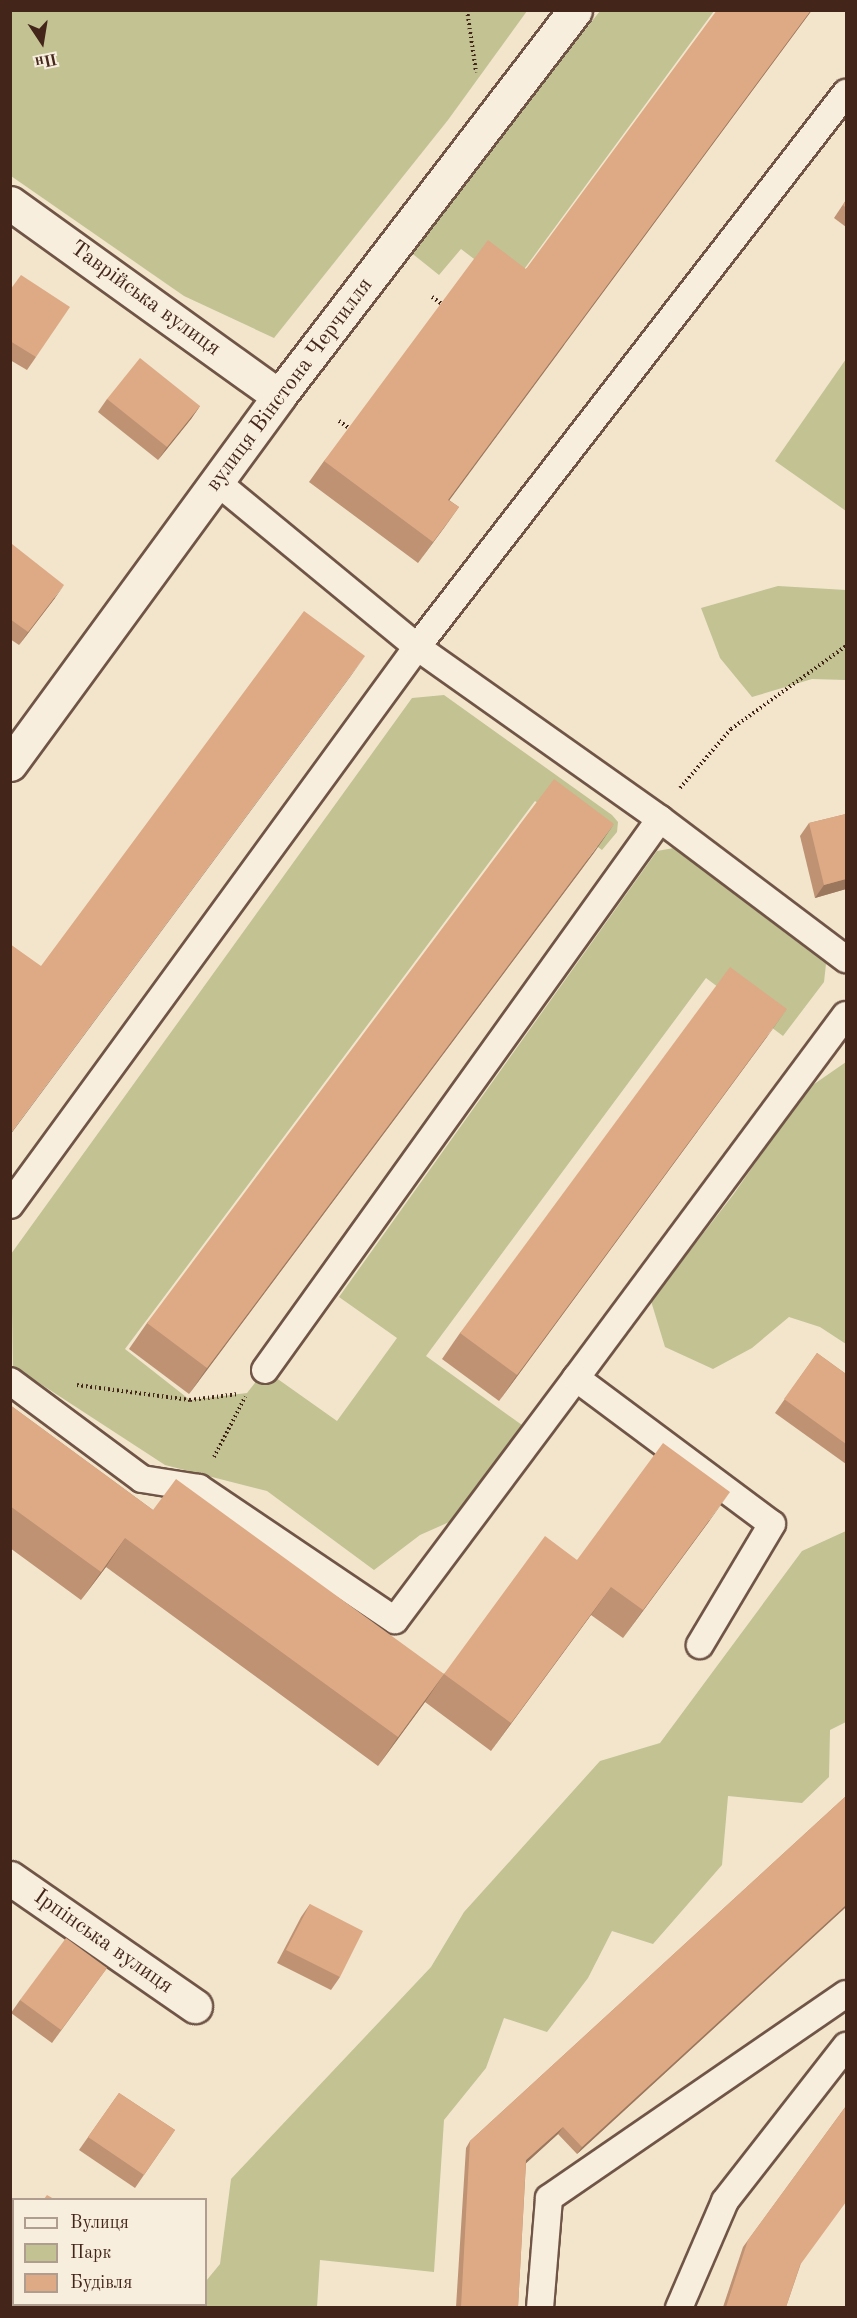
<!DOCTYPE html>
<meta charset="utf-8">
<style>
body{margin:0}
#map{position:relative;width:857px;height:2318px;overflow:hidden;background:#f2e5cc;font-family:"Old Standard TT",serif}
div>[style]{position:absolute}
.green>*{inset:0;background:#c2c293}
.path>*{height:4px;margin-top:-2px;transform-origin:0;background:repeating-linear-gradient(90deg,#44251a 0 1.5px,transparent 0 4.5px)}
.roads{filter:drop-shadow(2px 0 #705546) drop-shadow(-2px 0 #705546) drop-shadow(0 2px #705546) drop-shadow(0 -2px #705546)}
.lane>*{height:26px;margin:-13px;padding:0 13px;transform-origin:13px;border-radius:13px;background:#f7eede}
.street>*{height:33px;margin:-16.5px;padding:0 16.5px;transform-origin:16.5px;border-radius:16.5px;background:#f7eede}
.wall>*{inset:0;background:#be9272}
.shaded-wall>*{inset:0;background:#9b775d}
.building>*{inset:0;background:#ddaa85}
span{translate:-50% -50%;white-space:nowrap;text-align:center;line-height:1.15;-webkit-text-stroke:5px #f7eede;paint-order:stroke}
.street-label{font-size:22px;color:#44251a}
.frame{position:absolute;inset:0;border:12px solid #44251a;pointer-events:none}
.legend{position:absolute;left:12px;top:2198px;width:195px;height:108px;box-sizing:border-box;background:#f7eede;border:2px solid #af9e90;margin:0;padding:8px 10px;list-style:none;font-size:18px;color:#44251a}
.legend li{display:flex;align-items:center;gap:12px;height:30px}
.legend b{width:30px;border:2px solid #af9e90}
.north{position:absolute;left:12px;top:12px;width:60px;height:60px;-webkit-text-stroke:4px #f7eede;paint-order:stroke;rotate:168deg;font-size:16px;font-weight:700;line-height:24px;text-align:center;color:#44251a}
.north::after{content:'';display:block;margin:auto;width:21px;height:27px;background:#44251a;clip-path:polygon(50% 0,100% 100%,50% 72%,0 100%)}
</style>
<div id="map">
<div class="green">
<div style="clip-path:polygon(10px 11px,11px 10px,527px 11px,448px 120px,274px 338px,184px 296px,11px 176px)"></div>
<div style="clip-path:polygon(600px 11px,714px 11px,511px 287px,461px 249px,439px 275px,409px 251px)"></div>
<div style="clip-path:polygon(846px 359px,846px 511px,775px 461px)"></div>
<div style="clip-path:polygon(778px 586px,846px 590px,846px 680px,812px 679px,752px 697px,720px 658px,701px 608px)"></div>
<div style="clip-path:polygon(444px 695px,612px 815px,618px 822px,617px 832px,602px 850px,535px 801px,125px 1349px,190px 1400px,247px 1393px,265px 1370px,337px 1421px,397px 1338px,339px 1297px,657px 851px,674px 848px,826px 964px,824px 982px,783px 1036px,706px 978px,426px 1356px,522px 1425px,456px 1519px,420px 1535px,374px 1570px,267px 1491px,165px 1465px,13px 1366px,11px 1254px,412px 698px)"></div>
<div style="clip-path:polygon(846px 1062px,846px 1344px,820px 1327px,789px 1317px,752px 1348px,713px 1369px,665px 1347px,651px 1301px,733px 1195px,807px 1089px)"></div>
<div style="clip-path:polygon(846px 1531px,846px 1722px,830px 1730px,829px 1777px,802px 1803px,728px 1796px,722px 1865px,653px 1944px,612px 1931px,588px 1978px,547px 2032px,504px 2018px,486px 2068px,444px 2120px,434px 2272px,320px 2260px,317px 2307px,182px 2307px,206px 2304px,206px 2281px,220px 2264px,231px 2179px,431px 1967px,464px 1912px,600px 1761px,660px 1743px,802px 1551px)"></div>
</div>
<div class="path">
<div style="left:467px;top:10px;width:63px;rotate:81.7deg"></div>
<div style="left:432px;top:297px;width:12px;rotate:35deg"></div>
<div style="left:339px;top:421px;width:12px;rotate:35deg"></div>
<div style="left:680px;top:788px;width:78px;rotate:-49.2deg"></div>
<div style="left:731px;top:729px;width:142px;rotate:-35.8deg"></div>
<div style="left:77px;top:1385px;width:114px;rotate:7.6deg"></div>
<div style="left:190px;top:1400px;width:49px;rotate:-7deg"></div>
<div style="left:214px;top:1457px;width:68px;rotate:-62.7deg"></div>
</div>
<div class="roads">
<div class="lane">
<div style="left:217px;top:482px;width:259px;rotate:39.5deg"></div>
<div style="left:417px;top:647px;width:298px;rotate:35.3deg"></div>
<div style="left:660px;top:819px;width:233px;rotate:37deg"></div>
<div style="left:10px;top:1205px;width:691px;rotate:-53.89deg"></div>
<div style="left:417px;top:647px;width:701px;rotate:-52.25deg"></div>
<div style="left:265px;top:1370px;width:678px;rotate:-54.36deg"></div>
<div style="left:576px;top:1378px;width:452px;rotate:-53.4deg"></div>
<div style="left:10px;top:1381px;width:164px;rotate:36.6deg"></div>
<div style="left:142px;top:1479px;width:58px;rotate:9deg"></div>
<div style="left:199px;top:1488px;width:236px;rotate:34deg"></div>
<div style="left:395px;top:1620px;width:302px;rotate:-53.2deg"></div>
<div style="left:576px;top:1378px;width:244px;rotate:36.7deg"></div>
<div style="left:772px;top:1524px;width:141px;rotate:120.8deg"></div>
<div style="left:540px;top:2308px;width:110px;rotate:-85.3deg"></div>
<div style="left:549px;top:2198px;width:360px;rotate:-34.5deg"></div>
<div style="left:679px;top:2308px;width:116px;rotate:-66.7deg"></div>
<div style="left:725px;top:2201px;width:197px;rotate:-52deg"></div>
</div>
<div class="street">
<div style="left:10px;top:203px;width:331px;rotate:35.7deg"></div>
<div style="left:10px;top:764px;width:456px;rotate:-53.8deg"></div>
<div style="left:279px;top:396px;width:486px;rotate:-52.5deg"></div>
<div style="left:10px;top:1878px;width:225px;rotate:34.7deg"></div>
</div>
</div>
<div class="wall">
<div style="clip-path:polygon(812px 10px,449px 500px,459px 507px,418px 563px,309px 482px,324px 461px,526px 269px)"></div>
<div style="clip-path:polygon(846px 200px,846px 227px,834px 218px)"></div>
<div style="clip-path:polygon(10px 289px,36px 357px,27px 370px,10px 360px)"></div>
<div style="clip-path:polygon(107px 399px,200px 406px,191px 419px,158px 460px,98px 412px)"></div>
<div style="clip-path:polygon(10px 546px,55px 598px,19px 645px,10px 639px)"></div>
<div style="clip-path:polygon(846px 814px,846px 889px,815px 898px,800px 836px,809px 823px)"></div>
<div style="clip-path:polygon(596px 850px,189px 1394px,129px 1349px,147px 1323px)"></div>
<div style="clip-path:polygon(769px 1034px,499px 1401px,442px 1359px,460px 1333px)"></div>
<div style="clip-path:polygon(817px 1353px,846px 1374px,846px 1464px,775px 1413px)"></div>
<div style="clip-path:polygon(10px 1405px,153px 1510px,444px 1674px,577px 1560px,710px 1520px,623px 1638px,591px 1615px,491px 1751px,425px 1702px,378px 1766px,106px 1567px,81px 1600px,10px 1548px)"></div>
<div style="clip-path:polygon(846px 1796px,846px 1907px,577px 2154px,558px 2134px,526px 2163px,518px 2307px,456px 2307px,466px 2148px,470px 2141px)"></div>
<div style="clip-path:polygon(310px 1904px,340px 1977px,331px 1990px,277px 1963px,301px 1917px)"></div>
<div style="clip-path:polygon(107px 1968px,52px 2043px,11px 2013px,20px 2000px)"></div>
<div style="clip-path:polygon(119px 2093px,175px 2130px,135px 2188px,79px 2150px)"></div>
<div style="clip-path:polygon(846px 2106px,800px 2266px,786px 2307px,723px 2307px,743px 2247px)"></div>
<div style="clip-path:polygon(14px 2244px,14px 2267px,10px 2265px,10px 2248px)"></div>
</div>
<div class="shaded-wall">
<div style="clip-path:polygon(811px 10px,812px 10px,434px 521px,448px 500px)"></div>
<div style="clip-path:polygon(200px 406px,191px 419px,158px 460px,167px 447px)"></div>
<div style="clip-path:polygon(459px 507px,444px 528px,418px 563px,433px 542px)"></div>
<div style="clip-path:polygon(64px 585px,55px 598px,19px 645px,28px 632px)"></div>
<div style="clip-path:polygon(365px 656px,350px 677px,10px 1135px,10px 1134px)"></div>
<div style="clip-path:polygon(614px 824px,596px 850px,189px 1394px,207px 1368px)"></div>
<div style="clip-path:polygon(846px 879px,846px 889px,815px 898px,824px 885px)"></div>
<div style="clip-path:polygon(787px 1009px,769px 1034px,499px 1401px,517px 1375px)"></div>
<div style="clip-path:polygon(730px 1492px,710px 1520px,623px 1638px,643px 1610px)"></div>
<div style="clip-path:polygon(125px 1538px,106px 1567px,81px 1600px,101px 1572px)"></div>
<div style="clip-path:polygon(611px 1587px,591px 1615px,491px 1751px,511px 1723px)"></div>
<div style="clip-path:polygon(444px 1674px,425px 1702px,378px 1766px,398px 1737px)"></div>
<div style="clip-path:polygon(846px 1905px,846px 1907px,577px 2154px,582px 2147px)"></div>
<div style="clip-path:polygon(563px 2127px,558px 2134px,522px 2167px,526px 2160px)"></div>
</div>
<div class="building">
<div style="clip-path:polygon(717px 10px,811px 10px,448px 500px,459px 507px,433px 542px,324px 461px,488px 240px,526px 269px)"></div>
<div style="clip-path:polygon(846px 200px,846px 208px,843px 205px)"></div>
<div style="clip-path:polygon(21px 275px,70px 307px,36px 357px,10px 341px,10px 290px)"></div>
<div style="clip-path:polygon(140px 358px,200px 406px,167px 447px,107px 399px)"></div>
<div style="clip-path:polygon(12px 544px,64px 585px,28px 632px,10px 619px,10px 546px)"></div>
<div style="clip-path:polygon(304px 611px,365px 656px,10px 1134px,10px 944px,41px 966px)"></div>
<div style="clip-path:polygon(554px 779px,614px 824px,207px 1368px,147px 1323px)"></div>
<div style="clip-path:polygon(846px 814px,846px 879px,824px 885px,809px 823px)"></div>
<div style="clip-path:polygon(730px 967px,787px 1009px,517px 1375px,460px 1333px)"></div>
<div style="clip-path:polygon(817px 1353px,846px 1374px,846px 1444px,784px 1399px)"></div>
<div style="clip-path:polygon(10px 1405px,153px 1510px,176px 1479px,444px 1674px,398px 1737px,125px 1538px,101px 1572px,10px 1506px)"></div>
<div style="clip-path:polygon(663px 1443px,730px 1492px,643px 1610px,611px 1587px,511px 1723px,444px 1674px,545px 1536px,577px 1560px)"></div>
<div style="clip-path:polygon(846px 1796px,846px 1905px,582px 2147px,563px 2127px,526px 2160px,518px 2307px,461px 2307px,470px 2141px)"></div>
<div style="clip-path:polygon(310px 1904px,363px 1931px,340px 1977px,286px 1950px)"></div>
<div style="clip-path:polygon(66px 1938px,107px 1968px,61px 2030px,20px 2000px)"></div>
<div style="clip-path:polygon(119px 2093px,175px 2130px,144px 2175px,88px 2137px)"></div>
<div style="clip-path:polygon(846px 2106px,846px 2202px,800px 2265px,786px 2307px,726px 2307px,748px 2240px)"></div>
<div style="clip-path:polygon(47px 2195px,54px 2199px,44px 2199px)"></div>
</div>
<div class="street-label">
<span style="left:145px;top:299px;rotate:36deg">Таврійська вулиця</span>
<span style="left:290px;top:385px;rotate:-53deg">вулиця Вінстона Черчилля</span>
<span style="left:103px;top:1942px;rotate:35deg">Ірпінська вулиця</span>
</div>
<div class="frame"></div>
<ul class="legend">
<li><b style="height:8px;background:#f7eede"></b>Вулиця</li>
<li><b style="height:16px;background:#c2c293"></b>Парк</li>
<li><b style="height:16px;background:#ddaa85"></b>Будівля</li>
</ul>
<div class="north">Пн</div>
</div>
